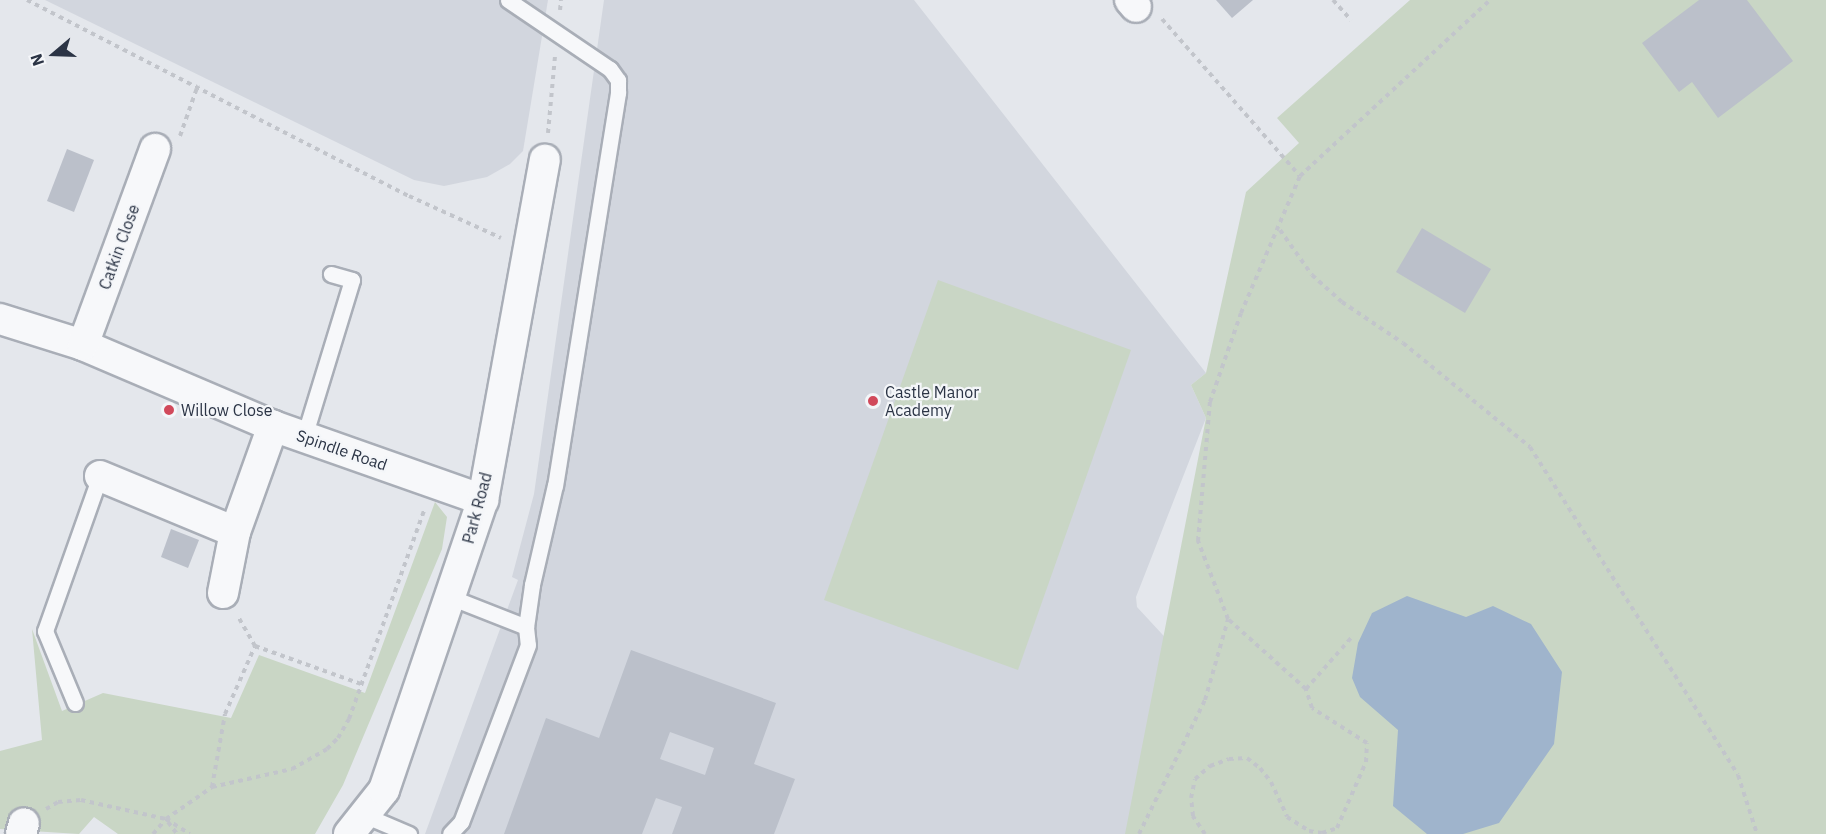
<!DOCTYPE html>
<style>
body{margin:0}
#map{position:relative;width:1826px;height:834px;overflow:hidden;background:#e4e7ec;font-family:"IBM Plex Sans",sans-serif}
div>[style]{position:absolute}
.built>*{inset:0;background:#d2d6de}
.green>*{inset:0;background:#c9d6c5}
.water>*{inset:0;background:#9fb4cc}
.building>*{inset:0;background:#bbc0ca}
.path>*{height:4px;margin-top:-2px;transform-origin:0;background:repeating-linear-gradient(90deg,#c2c5cb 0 4.5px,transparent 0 9px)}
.roads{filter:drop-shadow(2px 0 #a9aeb7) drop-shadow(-2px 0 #a9aeb7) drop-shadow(0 2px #a9aeb7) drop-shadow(0 -2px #a9aeb7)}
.lane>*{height:15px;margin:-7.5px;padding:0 7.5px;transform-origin:7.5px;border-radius:7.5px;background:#f7f8fa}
.street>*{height:30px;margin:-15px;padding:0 15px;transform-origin:15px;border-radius:15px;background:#f7f8fa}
.dots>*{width:16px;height:16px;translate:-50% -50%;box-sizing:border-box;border:3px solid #f4f6f9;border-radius:50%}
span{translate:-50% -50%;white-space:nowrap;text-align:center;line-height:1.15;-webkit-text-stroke:4.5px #f4f6f9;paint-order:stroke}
.street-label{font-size:16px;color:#2b3445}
.poi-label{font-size:16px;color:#2b3445}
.left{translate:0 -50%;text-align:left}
.north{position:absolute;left:24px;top:24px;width:60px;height:60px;-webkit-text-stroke:4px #f4f6f9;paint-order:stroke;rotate:251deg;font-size:16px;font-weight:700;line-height:24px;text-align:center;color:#2b3445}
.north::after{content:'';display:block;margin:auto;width:21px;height:27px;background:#2b3445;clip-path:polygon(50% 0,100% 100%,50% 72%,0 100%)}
</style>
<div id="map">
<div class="built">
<div style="clip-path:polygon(45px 0,548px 0,523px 151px,510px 164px,487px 177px,444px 186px,414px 180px)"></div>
<div style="clip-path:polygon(604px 0,914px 0,1206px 373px,1191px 385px,1206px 418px,1136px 597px,1137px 607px,1174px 647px,1126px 834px,425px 834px,518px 580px,512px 577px,534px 494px)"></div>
</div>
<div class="green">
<div style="clip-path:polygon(1410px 0,1826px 0,1826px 834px,1125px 834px,1206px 418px,1191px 385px,1206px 373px,1246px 192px,1299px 143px,1277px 118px)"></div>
<div style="clip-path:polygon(938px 280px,1131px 350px,1018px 670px,824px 600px)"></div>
<div style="clip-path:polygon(435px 502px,447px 517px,442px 549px,343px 785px,315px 834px,118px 834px,94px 817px,79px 834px,0 829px,0 751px,42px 740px,32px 629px,62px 711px,103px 693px,231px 718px,259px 655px,365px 693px)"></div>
</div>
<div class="water">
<div style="clip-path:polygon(1407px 596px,1466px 617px,1493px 606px,1531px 624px,1562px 672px,1554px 744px,1499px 823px,1463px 834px,1427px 834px,1393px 806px,1398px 730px,1360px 697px,1352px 678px,1358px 643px,1372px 613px)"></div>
</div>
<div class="building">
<div style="clip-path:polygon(1216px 0,1253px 0,1232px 18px)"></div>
<div style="clip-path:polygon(1699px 0,1747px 0,1793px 61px,1718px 118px,1692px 82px,1679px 92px,1642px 43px)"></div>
<div style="clip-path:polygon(67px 149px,94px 160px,74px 212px,47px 201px)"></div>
<div style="clip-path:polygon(1422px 228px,1491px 269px,1465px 313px,1396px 272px)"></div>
<div style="clip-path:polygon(171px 529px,199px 540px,188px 568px,161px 557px)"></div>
<div style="clip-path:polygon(evenodd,631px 650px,776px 703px,754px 764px,795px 779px,774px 834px,672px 834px,682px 807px,656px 798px,642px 834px,504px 834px,546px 718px,599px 738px,631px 650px,670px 732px,714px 748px,705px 775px,660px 759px,670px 732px)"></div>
</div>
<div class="path">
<div style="left:27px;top:0;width:429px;rotate:27.2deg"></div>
<div style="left:409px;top:196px;width:101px;rotate:24.5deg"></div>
<div style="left:1333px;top:0;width:27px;rotate:48deg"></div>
<div style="left:560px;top:10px;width:10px;rotate:-84deg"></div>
<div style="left:1162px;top:19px;width:209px;rotate:48.7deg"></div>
<div style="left:548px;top:133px;width:77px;rotate:-84.8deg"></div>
<div style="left:180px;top:136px;width:54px;rotate:-70.6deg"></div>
<div style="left:1280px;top:230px;width:55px;rotate:54.6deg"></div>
<div style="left:1312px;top:275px;width:40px;rotate:42deg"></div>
<div style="left:1342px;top:302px;width:73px;rotate:33.9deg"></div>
<div style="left:1403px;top:343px;width:164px;rotate:39.3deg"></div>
<div style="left:1530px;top:447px;width:388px;rotate:57.6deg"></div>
<div style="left:1738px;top:775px;width:62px;rotate:72.1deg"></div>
<div style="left:255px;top:646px;width:113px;rotate:19.7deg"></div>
<div style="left:1306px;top:689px;width:68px;rotate:-48.6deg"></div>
<div style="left:212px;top:787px;width:74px;rotate:-79.9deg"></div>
<div style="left:225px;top:714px;width:74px;rotate:-66.2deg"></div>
<div style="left:255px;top:646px;width:34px;rotate:-120deg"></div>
<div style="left:46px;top:809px;width:14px;rotate:-30deg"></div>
<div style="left:58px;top:802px;width:23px;rotate:-5deg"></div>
<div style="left:81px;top:800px;width:87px;rotate:12.6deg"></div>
<div style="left:166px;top:819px;width:28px;rotate:32deg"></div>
<div style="left:168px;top:822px;width:15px;rotate:53deg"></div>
<div style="left:153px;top:834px;width:20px;rotate:-49deg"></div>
<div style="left:166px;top:819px;width:56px;rotate:-34.8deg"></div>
<div style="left:212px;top:787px;width:82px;rotate:-12.7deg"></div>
<div style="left:292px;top:769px;width:40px;rotate:-29.7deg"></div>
<div style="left:327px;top:749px;width:16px;rotate:-45deg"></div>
<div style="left:338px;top:738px;width:22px;rotate:-60deg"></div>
<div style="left:349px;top:719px;width:224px;rotate:-70.2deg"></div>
<div style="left:1139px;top:834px;width:149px;rotate:-63.8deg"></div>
<div style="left:1205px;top:700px;width:84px;rotate:-74.1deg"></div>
<div style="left:1205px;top:834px;width:22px;rotate:-124deg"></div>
<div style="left:1193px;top:816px;width:18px;rotate:-96deg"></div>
<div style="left:1191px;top:798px;width:19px;rotate:-78deg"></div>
<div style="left:1195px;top:779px;width:20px;rotate:-41deg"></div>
<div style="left:1210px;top:766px;width:20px;rotate:-20deg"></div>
<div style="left:1229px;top:759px;width:18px;rotate:-3deg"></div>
<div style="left:1247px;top:758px;width:16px;rotate:38deg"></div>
<div style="left:1260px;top:768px;width:18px;rotate:52deg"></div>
<div style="left:1271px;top:782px;width:38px;rotate:65deg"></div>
<div style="left:1287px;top:817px;width:26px;rotate:32deg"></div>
<div style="left:1309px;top:831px;width:13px;rotate:9deg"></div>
<div style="left:1322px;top:833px;width:16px;rotate:-18deg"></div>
<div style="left:1337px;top:828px;width:72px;rotate:-66.3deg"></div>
<div style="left:1366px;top:762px;width:19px;rotate:-87deg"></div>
<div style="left:1367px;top:743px;width:65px;rotate:-147.5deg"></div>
<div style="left:1312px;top:708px;width:20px;rotate:-108deg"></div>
<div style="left:1306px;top:689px;width:105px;rotate:-138.1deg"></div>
<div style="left:1228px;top:619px;width:84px;rotate:-111deg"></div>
<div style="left:1198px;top:541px;width:140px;rotate:-85.1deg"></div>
<div style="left:1210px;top:402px;width:94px;rotate:-70.8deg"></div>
<div style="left:1241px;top:313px;width:149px;rotate:-66.7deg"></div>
<div style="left:1300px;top:176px;width:259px;rotate:-42.8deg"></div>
</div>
<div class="roads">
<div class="lane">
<div style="left:508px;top:0;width:123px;rotate:34.1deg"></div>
<div style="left:610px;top:69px;width:14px;rotate:54deg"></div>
<div style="left:618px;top:80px;width:13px;rotate:90deg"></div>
<div style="left:618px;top:93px;width:397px;rotate:99.1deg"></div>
<div style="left:555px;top:485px;width:103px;rotate:103deg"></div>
<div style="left:532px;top:585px;width:42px;rotate:98.1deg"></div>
<div style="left:304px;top:437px;width:164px;rotate:-73deg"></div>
<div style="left:352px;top:280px;width:22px;rotate:-164deg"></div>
<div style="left:450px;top:597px;width:82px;rotate:21.5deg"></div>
<div style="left:526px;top:627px;width:18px;rotate:84deg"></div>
<div style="left:528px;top:645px;width:189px;rotate:110.7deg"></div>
<div style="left:461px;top:822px;width:16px;rotate:133deg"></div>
<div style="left:75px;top:703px;width:78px;rotate:-112.6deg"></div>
<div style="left:45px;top:631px;width:164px;rotate:-70.5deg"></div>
<div style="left:364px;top:815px;width:49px;rotate:22.9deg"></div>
</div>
<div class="street">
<div style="left:1130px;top:0;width:9px;rotate:49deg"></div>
<div style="left:0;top:319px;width:87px;rotate:17.4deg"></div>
<div style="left:83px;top:345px;width:207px;rotate:23.1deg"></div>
<div style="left:273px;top:426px;width:223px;rotate:19.4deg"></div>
<div style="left:83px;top:345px;width:209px;rotate:-69.8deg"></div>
<div style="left:100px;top:476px;width:146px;rotate:22.5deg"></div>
<div style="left:235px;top:532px;width:113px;rotate:-70.3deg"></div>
<div style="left:223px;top:593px;width:62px;rotate:-78.9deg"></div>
<div style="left:21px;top:834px;width:11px;rotate:-75deg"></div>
<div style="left:349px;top:834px;width:56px;rotate:-51.5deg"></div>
<div style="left:384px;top:790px;width:306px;rotate:-71.2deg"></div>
<div style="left:483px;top:500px;width:346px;rotate:-79.7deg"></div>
</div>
</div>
<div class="dots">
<div style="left:873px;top:401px;background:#d1495b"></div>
<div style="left:169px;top:410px;background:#d1495b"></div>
</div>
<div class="street-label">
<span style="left:119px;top:247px;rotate:-70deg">Catkin Close</span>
<span style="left:342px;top:450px;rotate:19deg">Spindle Road</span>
<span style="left:477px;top:508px;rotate:-75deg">Park Road</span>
</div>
<div class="poi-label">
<span class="left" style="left:885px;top:401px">Castle Manor<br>Academy</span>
<span class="left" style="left:181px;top:410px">Willow Close</span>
</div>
<div class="north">N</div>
</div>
